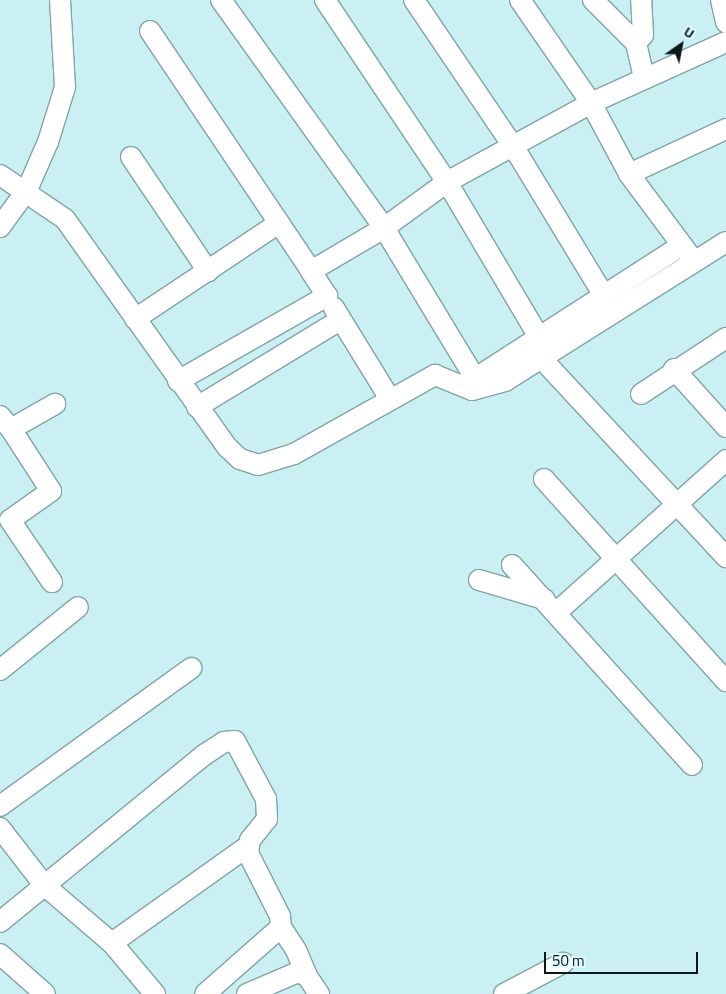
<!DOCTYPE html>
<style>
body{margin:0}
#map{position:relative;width:726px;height:994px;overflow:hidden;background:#caf0f4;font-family:"Titillium Web",sans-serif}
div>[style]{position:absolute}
.roads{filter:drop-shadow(1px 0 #80a4a7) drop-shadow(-1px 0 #80a4a7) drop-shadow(0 1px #80a4a7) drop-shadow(0 -1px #80a4a7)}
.street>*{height:20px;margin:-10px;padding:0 10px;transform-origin:10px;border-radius:10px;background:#fff}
span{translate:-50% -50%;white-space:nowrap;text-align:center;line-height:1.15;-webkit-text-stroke:5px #defcff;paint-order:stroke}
.north{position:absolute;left:656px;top:20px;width:50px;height:50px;-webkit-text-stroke:4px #defcff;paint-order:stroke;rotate:33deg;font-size:14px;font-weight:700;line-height:20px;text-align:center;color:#0a181a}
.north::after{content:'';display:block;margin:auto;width:18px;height:22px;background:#0a181a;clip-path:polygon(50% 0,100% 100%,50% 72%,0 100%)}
.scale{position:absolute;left:544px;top:952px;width:154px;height:22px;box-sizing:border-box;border:2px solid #0a181a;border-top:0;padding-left:6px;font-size:15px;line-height:18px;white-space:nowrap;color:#0a181a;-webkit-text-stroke:4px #defcff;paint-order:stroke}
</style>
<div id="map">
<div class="roads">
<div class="street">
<div style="left:221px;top:0;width:280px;rotate:54.4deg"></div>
<div style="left:384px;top:228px;width:175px;rotate:58.8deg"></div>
<div style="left:325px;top:0;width:219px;rotate:56.2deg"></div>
<div style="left:447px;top:182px;width:180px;rotate:59.3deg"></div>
<div style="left:414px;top:0;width:176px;rotate:55.9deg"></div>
<div style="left:513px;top:146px;width:173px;rotate:58.7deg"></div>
<div style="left:520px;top:0;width:125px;rotate:55.4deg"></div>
<div style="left:591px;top:103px;width:81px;rotate:61.8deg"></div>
<div style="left:629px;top:174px;width:107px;rotate:53.3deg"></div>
<div style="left:593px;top:0;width:61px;rotate:45deg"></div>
<div style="left:636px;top:43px;width:11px;rotate:-49deg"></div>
<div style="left:643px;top:35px;width:35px;rotate:-93deg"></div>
<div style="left:721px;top:0;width:23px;rotate:77deg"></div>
<div style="left:150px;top:31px;width:289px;rotate:56.1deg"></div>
<div style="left:636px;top:43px;width:36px;rotate:77deg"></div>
<div style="left:131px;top:157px;width:138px;rotate:56deg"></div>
<div style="left:629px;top:174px;width:107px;rotate:-24.9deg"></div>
<div style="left:0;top:175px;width:78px;rotate:34.1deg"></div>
<div style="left:65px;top:219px;width:280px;rotate:54.6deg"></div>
<div style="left:227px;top:447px;width:18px;rotate:43deg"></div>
<div style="left:240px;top:459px;width:19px;rotate:18deg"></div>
<div style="left:258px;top:465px;width:38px;rotate:-17deg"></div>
<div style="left:294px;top:454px;width:162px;rotate:-29.3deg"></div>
<div style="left:435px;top:375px;width:40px;rotate:22deg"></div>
<div style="left:472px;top:390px;width:34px;rotate:-15deg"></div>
<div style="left:505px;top:381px;width:261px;rotate:-32.2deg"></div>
<div style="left:0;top:227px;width:46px;rotate:-53.9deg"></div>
<div style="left:27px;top:190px;width:52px;rotate:-66.4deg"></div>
<div style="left:48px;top:142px;width:58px;rotate:-72.8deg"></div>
<div style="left:65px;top:87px;width:87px;rotate:-93.3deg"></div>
<div style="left:334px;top:308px;width:107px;rotate:58.4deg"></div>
<div style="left:135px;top:319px;width:173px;rotate:-33.7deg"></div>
<div style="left:541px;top:358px;width:272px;rotate:47.1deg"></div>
<div style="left:674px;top:369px;width:78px;rotate:48.1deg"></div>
<div style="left:178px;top:381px;width:172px;rotate:-29.7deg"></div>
<div style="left:327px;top:296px;width:30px;rotate:-123deg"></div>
<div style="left:311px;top:271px;width:85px;rotate:-30.5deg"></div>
<div style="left:384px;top:228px;width:78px;rotate:-36.1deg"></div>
<div style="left:447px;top:182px;width:164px;rotate:-28.7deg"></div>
<div style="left:591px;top:103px;width:148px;rotate:-24.3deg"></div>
<div style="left:465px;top:385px;width:258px;rotate:-32.8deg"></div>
<div style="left:641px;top:394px;width:102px;rotate:-33.4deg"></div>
<div style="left:197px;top:407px;width:167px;rotate:-31.3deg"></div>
<div style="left:0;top:416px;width:17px;rotate:50deg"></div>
<div style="left:11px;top:429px;width:51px;rotate:-29.6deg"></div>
<div style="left:11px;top:429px;width:74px;rotate:57.2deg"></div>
<div style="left:51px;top:491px;width:50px;rotate:144.7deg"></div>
<div style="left:10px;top:520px;width:75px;rotate:55.9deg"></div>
<div style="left:544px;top:479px;width:272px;rotate:48deg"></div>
<div style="left:512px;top:565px;width:269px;rotate:48deg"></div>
<div style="left:479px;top:580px;width:68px;rotate:16.3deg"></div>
<div style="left:558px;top:611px;width:226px;rotate:-41.9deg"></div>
<div style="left:0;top:670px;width:100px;rotate:-38.9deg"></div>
<div style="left:0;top:806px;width:236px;rotate:-35.8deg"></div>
<div style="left:0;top:828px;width:72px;rotate:52.3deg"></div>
<div style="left:44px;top:885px;width:89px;rotate:40.5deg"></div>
<div style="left:112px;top:943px;width:67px;rotate:49.9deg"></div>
<div style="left:0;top:922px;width:264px;rotate:-39.3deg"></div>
<div style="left:204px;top:755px;width:24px;rotate:-33deg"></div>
<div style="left:224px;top:742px;width:11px;rotate:-5deg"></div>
<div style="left:235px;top:741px;width:66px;rotate:61.9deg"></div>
<div style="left:266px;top:799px;width:20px;rotate:87deg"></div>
<div style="left:267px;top:819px;width:27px;rotate:129deg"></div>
<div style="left:250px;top:840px;width:13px;rotate:99deg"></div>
<div style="left:248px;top:853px;width:71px;rotate:63.1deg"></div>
<div style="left:280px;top:916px;width:11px;rotate:85deg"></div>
<div style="left:281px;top:927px;width:101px;rotate:138.6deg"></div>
<div style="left:281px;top:927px;width:27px;rotate:57deg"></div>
<div style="left:296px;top:950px;width:28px;rotate:67deg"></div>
<div style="left:112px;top:943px;width:167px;rotate:-35.5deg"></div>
<div style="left:0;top:954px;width:60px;rotate:41.6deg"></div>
<div style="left:247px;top:994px;width:56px;rotate:-23.3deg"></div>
<div style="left:298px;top:972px;width:10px;rotate:24deg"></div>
<div style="left:307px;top:976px;width:22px;rotate:56deg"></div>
<div style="left:504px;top:994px;width:67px;rotate:-27.7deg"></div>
</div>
</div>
<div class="north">U</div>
<div class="scale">50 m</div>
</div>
